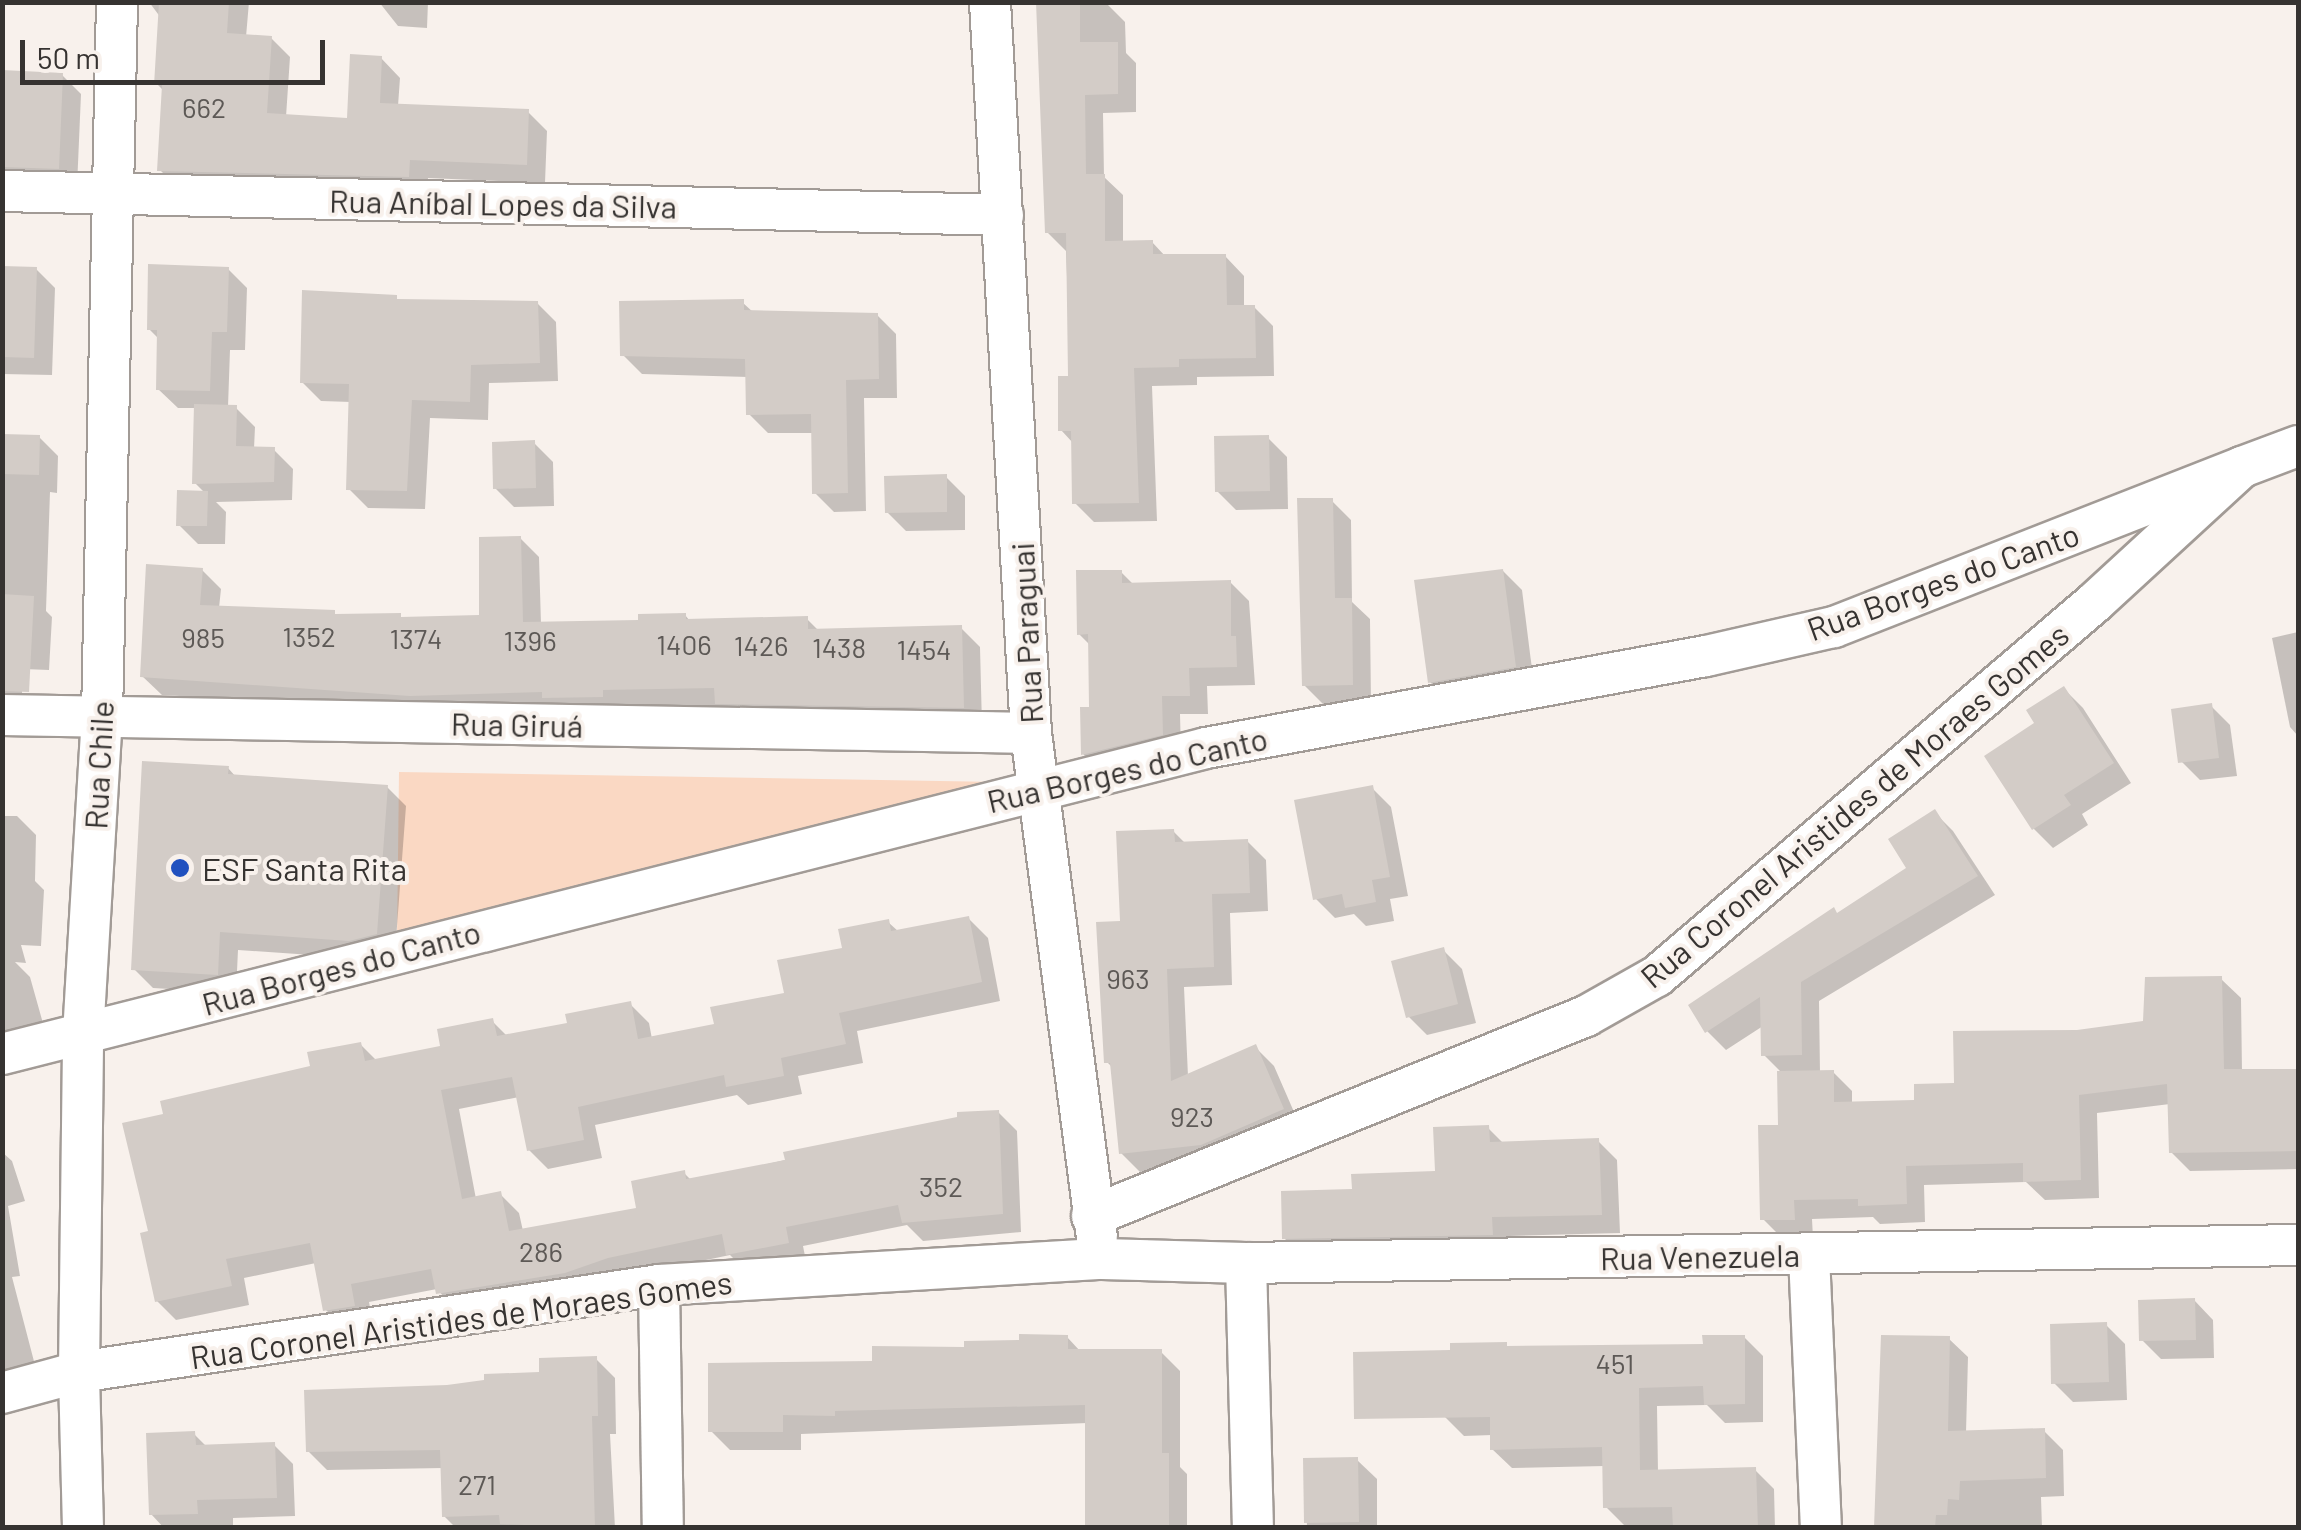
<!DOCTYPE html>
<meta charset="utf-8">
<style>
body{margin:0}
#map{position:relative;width:2301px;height:1530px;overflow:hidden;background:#f8f1ec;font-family:Barlow,sans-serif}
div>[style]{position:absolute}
.green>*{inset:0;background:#fad8c3}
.shadow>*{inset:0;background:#0003}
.building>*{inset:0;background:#d3ccc7}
.roads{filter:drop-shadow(2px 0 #a29b96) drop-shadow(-2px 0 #a29b96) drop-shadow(0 2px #a29b96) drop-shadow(0 -2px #a29b96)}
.street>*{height:40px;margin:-20px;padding:0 20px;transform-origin:20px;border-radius:20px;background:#fff}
.dots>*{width:28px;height:28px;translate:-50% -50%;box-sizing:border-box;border:5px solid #f8f1ec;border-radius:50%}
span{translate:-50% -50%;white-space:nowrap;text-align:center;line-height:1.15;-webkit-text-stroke:8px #f8f1ec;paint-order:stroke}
.number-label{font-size:28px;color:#5d5956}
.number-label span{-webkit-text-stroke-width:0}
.street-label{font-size:32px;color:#363331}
.poi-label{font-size:32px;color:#363331}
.left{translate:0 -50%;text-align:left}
.frame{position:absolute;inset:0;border:5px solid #363331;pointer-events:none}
.scale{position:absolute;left:20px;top:40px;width:305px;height:45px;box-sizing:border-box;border:5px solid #363331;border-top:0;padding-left:12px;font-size:30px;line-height:35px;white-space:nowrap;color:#363331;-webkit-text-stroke:8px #f8f1ec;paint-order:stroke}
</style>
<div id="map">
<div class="green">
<div style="clip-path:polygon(399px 772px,999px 782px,397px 940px)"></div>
</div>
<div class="shadow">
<div style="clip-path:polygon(149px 2px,249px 2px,246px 37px,271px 38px,290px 57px,286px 117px,350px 121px,381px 58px,400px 78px,398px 106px,528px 112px,547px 131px,545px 183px,428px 178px,427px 195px,179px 189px,160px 170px,164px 91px,157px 84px,161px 18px)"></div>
<div style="clip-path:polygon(379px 2px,428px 2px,427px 28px,398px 26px)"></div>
<div style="clip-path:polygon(1106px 3px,1125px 22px,1126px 53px,1136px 63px,1136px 112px,1103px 113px,1104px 177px,1123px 195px,1123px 243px,1152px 242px,1166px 257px,1225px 256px,1244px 276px,1244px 307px,1254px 307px,1273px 326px,1274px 376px,1197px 377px,1197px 385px,1152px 386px,1157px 521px,1094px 522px,1075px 503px,1073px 443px,1061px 430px,1071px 379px,1066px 251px,1047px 232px,1038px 4px)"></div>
<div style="clip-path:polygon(2px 74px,62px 75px,81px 94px,77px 187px,2px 191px)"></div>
<div style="clip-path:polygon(2px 268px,36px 269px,55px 288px,52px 375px,2px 374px)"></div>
<div style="clip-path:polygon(228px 269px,247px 288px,245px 350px,230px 350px,228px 407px,236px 408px,255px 427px,254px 449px,274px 450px,293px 469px,292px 500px,216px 502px,226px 512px,225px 544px,198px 544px,179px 525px,205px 493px,195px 483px,196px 408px,178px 408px,158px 389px,160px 340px,149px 329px)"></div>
<div style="clip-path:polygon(400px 302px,537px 303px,556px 322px,558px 381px,489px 383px,488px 420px,430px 418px,425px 509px,368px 508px,348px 488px,351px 402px,321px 401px,302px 382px)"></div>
<div style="clip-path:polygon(742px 302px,754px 313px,877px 315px,896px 334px,897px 398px,864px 398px,866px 511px,834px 512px,815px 493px,813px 433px,768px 433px,749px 414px,748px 377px,642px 374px,623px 355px)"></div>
<div style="clip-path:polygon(2px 436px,39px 437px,58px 456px,57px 493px,50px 492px,46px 611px,52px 617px,49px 670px,23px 669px,22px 694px,2px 693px)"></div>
<div style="clip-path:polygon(1268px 438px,1287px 457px,1288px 509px,1236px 510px,1217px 491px)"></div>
<div style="clip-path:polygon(534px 443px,553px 462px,554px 506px,514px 507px,495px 488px)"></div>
<div style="clip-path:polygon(946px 477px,965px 496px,965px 530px,906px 531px,887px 512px)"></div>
<div style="clip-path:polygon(1332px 501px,1351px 520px,1352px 602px,1370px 619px,1371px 703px,1323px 704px,1304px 685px)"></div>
<div style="clip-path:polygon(520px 538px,539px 557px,541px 624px,641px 622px,685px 615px,690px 621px,807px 619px,819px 631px,961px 628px,980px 647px,982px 726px,736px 722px,721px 706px,364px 707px,162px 695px,142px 676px,202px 570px,221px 589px,219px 608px,404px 619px,482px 618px)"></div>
<div style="clip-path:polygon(1503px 571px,1522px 590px,1534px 685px,1449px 701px,1430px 682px)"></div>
<div style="clip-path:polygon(1121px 572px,1134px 585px,1230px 582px,1249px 601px,1255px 685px,1207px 686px,1208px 714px,1180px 714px,1181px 753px,1102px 773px,1083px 754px,1092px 710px,1091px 646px,1079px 634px)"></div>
<div style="clip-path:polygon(2298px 632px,2298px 736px,2290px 727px,2272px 638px)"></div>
<div style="clip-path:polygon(2064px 689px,2083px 708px,2131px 783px,2082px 814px,2088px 825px,2053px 848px,2034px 829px,2038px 724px)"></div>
<div style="clip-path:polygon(2211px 706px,2230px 725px,2237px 776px,2200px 780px,2181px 761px)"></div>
<div style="clip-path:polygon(228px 768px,236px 777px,387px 787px,406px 806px,395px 953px,369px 959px,238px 950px,236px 993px,153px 988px,134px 969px)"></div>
<div style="clip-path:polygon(1372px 788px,1391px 807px,1408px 896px,1390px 899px,1394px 921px,1366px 926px,1354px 914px,1335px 918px,1316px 899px)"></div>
<div style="clip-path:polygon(1934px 812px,1953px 831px,1995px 895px,1819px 1001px,1820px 1072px,1833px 1072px,1852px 1091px,1852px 1104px,1916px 1103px,2077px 1032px,2145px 1023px,2221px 979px,2241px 998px,2242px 1071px,2298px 1073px,2298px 1169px,2190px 1171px,2171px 1152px,2170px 1104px,2097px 1113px,2099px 1198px,2045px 1200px,2026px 1182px,1924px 1185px,1925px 1222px,1880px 1224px,1873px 1217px,1812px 1219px,1813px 1238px,1782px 1238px,1763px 1219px,1781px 1127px,1783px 1074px,1764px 1055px,1763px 1026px,1726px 1050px,1707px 1031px,1838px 915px,1910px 869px)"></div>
<div style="clip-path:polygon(2px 816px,17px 816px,36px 835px,35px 881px,44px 890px,41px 946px,21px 945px,26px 963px,15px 962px,30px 977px,46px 1034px,2px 1046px)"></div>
<div style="clip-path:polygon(1173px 831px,1186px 844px,1247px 841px,1266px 860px,1268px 911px,1230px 913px,1232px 985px,1184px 987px,1188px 1076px,1255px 1047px,1274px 1066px,1301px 1128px,1221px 1163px,1140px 1172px,1121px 1153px,1113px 1068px,1107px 1062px,1122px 924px)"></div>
<div style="clip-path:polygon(968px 918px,988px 938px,1000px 1001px,857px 1031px,863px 1063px,798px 1076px,802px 1094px,748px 1105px,737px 1095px,595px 1125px,602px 1158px,548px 1169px,529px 1150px,519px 1097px,459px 1109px,476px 1199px,500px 1194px,519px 1213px,523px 1231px,639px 1210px,684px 1173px,692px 1181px,998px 1112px,1017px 1131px,1021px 1232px,923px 1241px,907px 1225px,803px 1246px,806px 1261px,748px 1273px,730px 1255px,457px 1312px,437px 1289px,369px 1302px,373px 1325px,345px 1329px,326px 1310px,316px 1263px,244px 1278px,249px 1305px,176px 1320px,157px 1301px,151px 1233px,166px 1115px,313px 1068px,360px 1044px,377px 1061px,443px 1048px,492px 1021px,508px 1037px,570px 1025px,630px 1004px,649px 1023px,652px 1039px,717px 1026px,787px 995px,888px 922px,899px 932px)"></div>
<div style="clip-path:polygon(1443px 950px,1462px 969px,1476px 1023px,1427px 1035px,1408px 1016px)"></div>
<div style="clip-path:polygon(1488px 1128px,1504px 1144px,1598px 1141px,1617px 1160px,1620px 1233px,1510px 1236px,1511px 1253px,1303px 1257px,1284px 1238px,1354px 1191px,1437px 1173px)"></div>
<div style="clip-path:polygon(2px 1152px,12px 1161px,25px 1201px,8px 1206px,20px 1276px,12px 1277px,36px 1369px,2px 1379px)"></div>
<div style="clip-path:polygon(2194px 1300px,2213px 1320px,2214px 1358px,2161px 1359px,2142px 1340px)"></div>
<div style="clip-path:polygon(2106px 1325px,2125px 1344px,2127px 1400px,2073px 1402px,2054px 1383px)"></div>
<div style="clip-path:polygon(1067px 1337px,1081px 1352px,1161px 1352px,1180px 1371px,1180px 1467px,1187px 1474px,1187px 1528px,1088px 1528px,1088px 1423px,801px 1434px,801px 1450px,730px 1450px,711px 1431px,874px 1363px)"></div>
<div style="clip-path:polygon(1744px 1337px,1763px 1356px,1763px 1422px,1725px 1423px,1707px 1405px,1657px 1406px,1658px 1472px,1755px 1470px,1774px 1489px,1775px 1528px,1625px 1526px,1606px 1507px,1605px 1466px,1512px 1468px,1492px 1449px,1492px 1435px,1464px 1436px,1445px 1417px,1506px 1345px,1510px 1349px,1705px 1347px)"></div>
<div style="clip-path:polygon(1948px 1338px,1968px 1357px,1966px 1433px,2044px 1431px,2063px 1450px,2064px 1496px,2041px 1497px,2042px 1528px,1877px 1528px)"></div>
<div style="clip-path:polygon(596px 1359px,615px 1378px,616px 1434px,610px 1434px,615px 1528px,456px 1528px,444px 1516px,443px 1468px,327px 1470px,308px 1451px,447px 1387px,542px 1374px)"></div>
<div style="clip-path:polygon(194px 1434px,207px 1447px,274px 1445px,293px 1464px,295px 1516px,233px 1518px,233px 1528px,164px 1528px,151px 1514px)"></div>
<div style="clip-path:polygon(1357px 1460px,1377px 1479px,1377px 1528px,1307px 1528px,1305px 1461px)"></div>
</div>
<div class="building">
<div style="clip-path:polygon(159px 2px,229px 2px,227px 33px,272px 36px,267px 113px,347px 118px,350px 54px,382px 56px,380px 103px,529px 109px,527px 165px,410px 160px,409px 177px,157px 171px,162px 85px,154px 85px)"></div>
<div style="clip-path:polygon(1036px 2px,1080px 2px,1080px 42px,1118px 42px,1118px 94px,1085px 95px,1086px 174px,1105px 174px,1105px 241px,1153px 240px,1153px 254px,1226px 254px,1227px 305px,1255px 305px,1256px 358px,1179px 359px,1179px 367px,1134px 368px,1139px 503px,1072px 504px,1071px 431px,1058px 431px,1058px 376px,1068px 376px,1066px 233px,1045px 233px)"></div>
<div style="clip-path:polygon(2px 70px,63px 73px,59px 169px,2px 167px)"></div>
<div style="clip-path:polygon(148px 264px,229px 267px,227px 332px,212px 332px,210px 391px,156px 390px,157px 330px,147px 330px)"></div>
<div style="clip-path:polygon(2px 266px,37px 267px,34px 358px,2px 357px)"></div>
<div style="clip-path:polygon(302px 290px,397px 295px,397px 299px,538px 301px,540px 363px,471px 365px,470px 402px,412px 400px,407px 491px,346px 490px,349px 384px,300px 383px)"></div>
<div style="clip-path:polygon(744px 299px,744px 310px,878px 313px,879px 379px,846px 380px,848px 493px,812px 494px,811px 414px,746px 415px,745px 359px,620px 356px,619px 301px)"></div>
<div style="clip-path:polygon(194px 404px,237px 405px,236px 446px,275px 447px,274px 482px,192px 484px)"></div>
<div style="clip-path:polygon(2px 434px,40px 435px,39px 475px,2px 474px)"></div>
<div style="clip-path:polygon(1269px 435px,1270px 491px,1215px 492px,1214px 436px)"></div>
<div style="clip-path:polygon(535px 440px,536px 488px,493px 489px,492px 442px)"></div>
<div style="clip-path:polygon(947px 474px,947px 512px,885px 513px,884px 476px)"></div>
<div style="clip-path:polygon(177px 490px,208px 491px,207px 526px,176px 526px)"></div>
<div style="clip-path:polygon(1297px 498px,1333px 498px,1335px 598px,1352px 598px,1353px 685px,1302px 686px)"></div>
<div style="clip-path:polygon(521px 536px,523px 622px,638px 620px,638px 614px,686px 613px,686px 619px,808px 616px,808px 629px,962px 625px,964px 708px,715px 704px,714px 688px,603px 690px,603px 697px,542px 698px,542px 692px,410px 696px,140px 677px,146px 564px,203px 568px,200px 605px,335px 610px,335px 614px,401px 613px,401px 617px,479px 615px,479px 537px)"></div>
<div style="clip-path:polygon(1503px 569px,1516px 667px,1428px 683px,1414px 580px)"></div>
<div style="clip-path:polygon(1076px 570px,1122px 570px,1122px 583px,1231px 580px,1231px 636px,1236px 636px,1237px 667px,1189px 668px,1190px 696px,1162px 696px,1163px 735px,1081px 755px,1080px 707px,1089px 707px,1088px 634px,1077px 635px)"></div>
<div style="clip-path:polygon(2px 594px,34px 596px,29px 692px,2px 691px)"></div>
<div style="clip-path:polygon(2064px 686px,2114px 763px,2064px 795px,2071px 805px,2032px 830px,1984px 756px,2034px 723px,2026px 710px)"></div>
<div style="clip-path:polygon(2212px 703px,2219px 758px,2178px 763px,2171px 709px)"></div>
<div style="clip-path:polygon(142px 761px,229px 766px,228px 774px,388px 785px,377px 934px,349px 941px,220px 932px,218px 975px,131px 970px)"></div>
<div style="clip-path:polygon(1373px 785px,1390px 877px,1372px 880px,1376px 902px,1345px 908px,1342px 894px,1313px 900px,1294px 800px)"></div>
<div style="clip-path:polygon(1935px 809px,1978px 876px,1801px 982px,1802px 1055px,1761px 1056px,1760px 997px,1705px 1033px,1688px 1005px,1834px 907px,1837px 913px,1906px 868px,1888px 839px)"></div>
<div style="clip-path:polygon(1174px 829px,1175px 842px,1248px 839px,1250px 893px,1212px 894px,1214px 967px,1167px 969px,1171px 1081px,1256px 1044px,1284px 1109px,1201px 1145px,1119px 1154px,1110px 1063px,1104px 1063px,1096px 922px,1120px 921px,1116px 831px)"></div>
<div style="clip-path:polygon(969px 916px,982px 982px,839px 1013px,846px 1044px,781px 1058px,784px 1076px,726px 1087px,724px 1075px,578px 1107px,584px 1140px,527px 1151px,512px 1077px,441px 1090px,462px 1199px,501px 1191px,509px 1231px,636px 1208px,631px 1181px,685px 1170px,686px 1179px,785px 1160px,783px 1152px,957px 1117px,957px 1112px,999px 1110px,1003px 1214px,902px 1223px,898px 1205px,786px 1227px,789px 1243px,726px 1255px,722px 1234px,608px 1258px,565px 1273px,436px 1294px,431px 1269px,351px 1284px,355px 1306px,323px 1311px,310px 1243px,226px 1259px,232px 1286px,155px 1302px,140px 1233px,148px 1231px,122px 1123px,163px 1114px,160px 1101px,310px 1066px,307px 1052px,361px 1042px,365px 1061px,440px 1046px,437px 1029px,493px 1018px,497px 1036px,567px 1023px,565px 1014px,631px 1001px,638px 1039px,714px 1024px,710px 1007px,784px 993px,777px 960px,842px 948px,838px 929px,889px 919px,891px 931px)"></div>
<div style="clip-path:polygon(1444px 947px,1458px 1004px,1406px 1018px,1391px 961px)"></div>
<div style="clip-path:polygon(2222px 976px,2224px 1069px,2298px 1069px,2297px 1151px,2169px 1153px,2167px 1084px,2079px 1095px,2081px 1180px,2023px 1182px,2023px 1163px,1906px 1166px,1907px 1204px,1858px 1206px,1858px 1199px,1794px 1200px,1795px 1220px,1760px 1220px,1758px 1125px,1778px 1125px,1777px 1071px,1834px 1070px,1834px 1102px,1914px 1100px,1914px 1084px,1954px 1083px,1953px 1031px,2077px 1030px,2143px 1021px,2145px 977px)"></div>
<div style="clip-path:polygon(1489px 1125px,1490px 1142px,1599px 1138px,1602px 1215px,1492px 1217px,1493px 1235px,1282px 1239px,1281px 1191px,1352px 1189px,1351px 1174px,1435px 1171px,1433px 1127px)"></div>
<div style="clip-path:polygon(2195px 1298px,2196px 1340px,2139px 1341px,2138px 1300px)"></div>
<div style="clip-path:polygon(2107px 1322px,2109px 1382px,2051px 1384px,2050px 1324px)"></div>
<div style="clip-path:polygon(1019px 1334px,1068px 1335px,1068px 1349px,1162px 1349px,1162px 1453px,1169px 1453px,1169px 1528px,1085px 1528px,1085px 1405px,835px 1411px,835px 1416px,783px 1415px,783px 1432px,708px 1432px,708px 1363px,872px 1361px,872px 1346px,964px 1347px,964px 1341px,1019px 1340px)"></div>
<div style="clip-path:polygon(1702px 1335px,1745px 1335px,1745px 1404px,1704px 1405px,1703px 1386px,1639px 1388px,1640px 1470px,1756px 1467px,1758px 1528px,1673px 1528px,1672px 1507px,1603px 1508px,1602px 1447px,1490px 1450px,1490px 1417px,1354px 1419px,1353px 1352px,1450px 1350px,1450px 1343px,1507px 1342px,1507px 1346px,1703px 1344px)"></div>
<div style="clip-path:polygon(1881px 1335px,1950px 1336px,1948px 1431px,2045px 1428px,2046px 1478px,1960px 1481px,1959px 1500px,1948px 1499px,1947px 1515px,1936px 1515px,1935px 1528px,1874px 1528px)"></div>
<div style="clip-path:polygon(597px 1356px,598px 1416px,592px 1416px,595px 1528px,500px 1524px,499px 1515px,442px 1517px,440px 1450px,306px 1452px,304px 1390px,447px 1385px,484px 1380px,484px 1374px,539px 1372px,539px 1358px)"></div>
<div style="clip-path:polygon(195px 1431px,196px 1445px,275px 1442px,277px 1498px,197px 1500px,198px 1514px,149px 1515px,146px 1433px)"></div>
<div style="clip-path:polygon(1358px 1457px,1359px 1522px,1304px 1523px,1303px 1458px)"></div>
</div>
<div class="roads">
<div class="street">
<div style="left:990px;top:2px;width:732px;rotate:86.79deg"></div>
<div style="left:1031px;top:733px;width:509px;rotate:82.55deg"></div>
<div style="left:2px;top:191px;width:1001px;rotate:1.37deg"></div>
<div style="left:2px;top:715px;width:1029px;rotate:1deg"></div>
<div style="left:2px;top:1054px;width:1242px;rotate:-14.26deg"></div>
<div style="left:1206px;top:748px;width:508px;rotate:-10.43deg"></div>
<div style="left:1706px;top:656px;width:131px;rotate:-12.8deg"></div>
<div style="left:1834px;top:627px;width:438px;rotate:-21.4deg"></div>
<div style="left:1092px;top:1216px;width:533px;rotate:-22.04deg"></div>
<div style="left:1586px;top:1016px;width:81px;rotate:-29.4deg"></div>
<div style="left:1657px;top:976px;width:575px;rotate:-40.48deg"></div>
<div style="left:2094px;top:603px;width:201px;rotate:-42.6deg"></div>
<div style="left:2242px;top:467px;width:60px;rotate:-20.6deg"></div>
<div style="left:1809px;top:1255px;width:273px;rotate:87.5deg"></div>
<div style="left:1246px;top:1263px;width:265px;rotate:88.5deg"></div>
<div style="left:659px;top:1285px;width:243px;rotate:89.1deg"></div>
<div style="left:2px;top:1393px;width:80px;rotate:-15.3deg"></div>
<div style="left:79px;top:1372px;width:586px;rotate:-8.53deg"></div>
<div style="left:659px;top:1285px;width:444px;rotate:-3.4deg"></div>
<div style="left:1102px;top:1259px;width:144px;rotate:1.6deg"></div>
<div style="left:1246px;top:1263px;width:1052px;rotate:-0.98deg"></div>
<div style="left:83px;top:1528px;width:156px;rotate:-91.5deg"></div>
<div style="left:79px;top:1372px;width:337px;rotate:-89.3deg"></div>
<div style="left:83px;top:1035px;width:319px;rotate:-86.6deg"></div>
<div style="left:102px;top:717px;width:715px;rotate:-88.8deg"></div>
</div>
</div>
<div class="dots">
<div style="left:180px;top:868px;background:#2151bf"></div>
</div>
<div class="number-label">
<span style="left:204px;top:107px">662</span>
<span style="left:309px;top:636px">1352</span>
<span style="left:203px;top:637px">985</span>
<span style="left:416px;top:638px">1374</span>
<span style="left:530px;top:640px">1396</span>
<span style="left:684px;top:644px">1406</span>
<span style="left:761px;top:645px">1426</span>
<span style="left:839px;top:647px">1438</span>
<span style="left:924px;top:649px">1454</span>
<span style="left:1128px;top:978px">963</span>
<span style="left:1192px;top:1116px">923</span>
<span style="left:941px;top:1186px">352</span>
<span style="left:541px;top:1251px">286</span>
<span style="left:1615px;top:1363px">451</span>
<span style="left:477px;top:1484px">271</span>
</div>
<div class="street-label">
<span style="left:503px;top:203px;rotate:1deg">Rua Aníbal Lopes da Silva</span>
<span style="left:1943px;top:581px;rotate:-20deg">Rua Borges do Canto</span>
<span style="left:1026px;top:633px;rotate:-93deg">Rua Paraguai</span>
<span style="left:517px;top:724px;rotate:1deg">Rua Giruá</span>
<span style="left:98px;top:765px;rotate:-87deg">Rua Chile</span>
<span style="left:1127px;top:769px;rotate:-13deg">Rua Borges do Canto</span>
<span style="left:1854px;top:805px;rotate:-40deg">Rua Coronel Aristides de Moraes Gomes</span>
<span style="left:341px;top:967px;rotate:-15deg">Rua Borges do Canto</span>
<span style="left:1700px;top:1256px;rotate:-1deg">Rua Venezuela</span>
<span style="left:461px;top:1319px;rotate:-8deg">Rua Coronel Aristides de Moraes Gomes</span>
</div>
<div class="poi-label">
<span class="left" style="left:202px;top:868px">ESF Santa Rita</span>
</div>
<div class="frame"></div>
<div class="scale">50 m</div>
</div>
